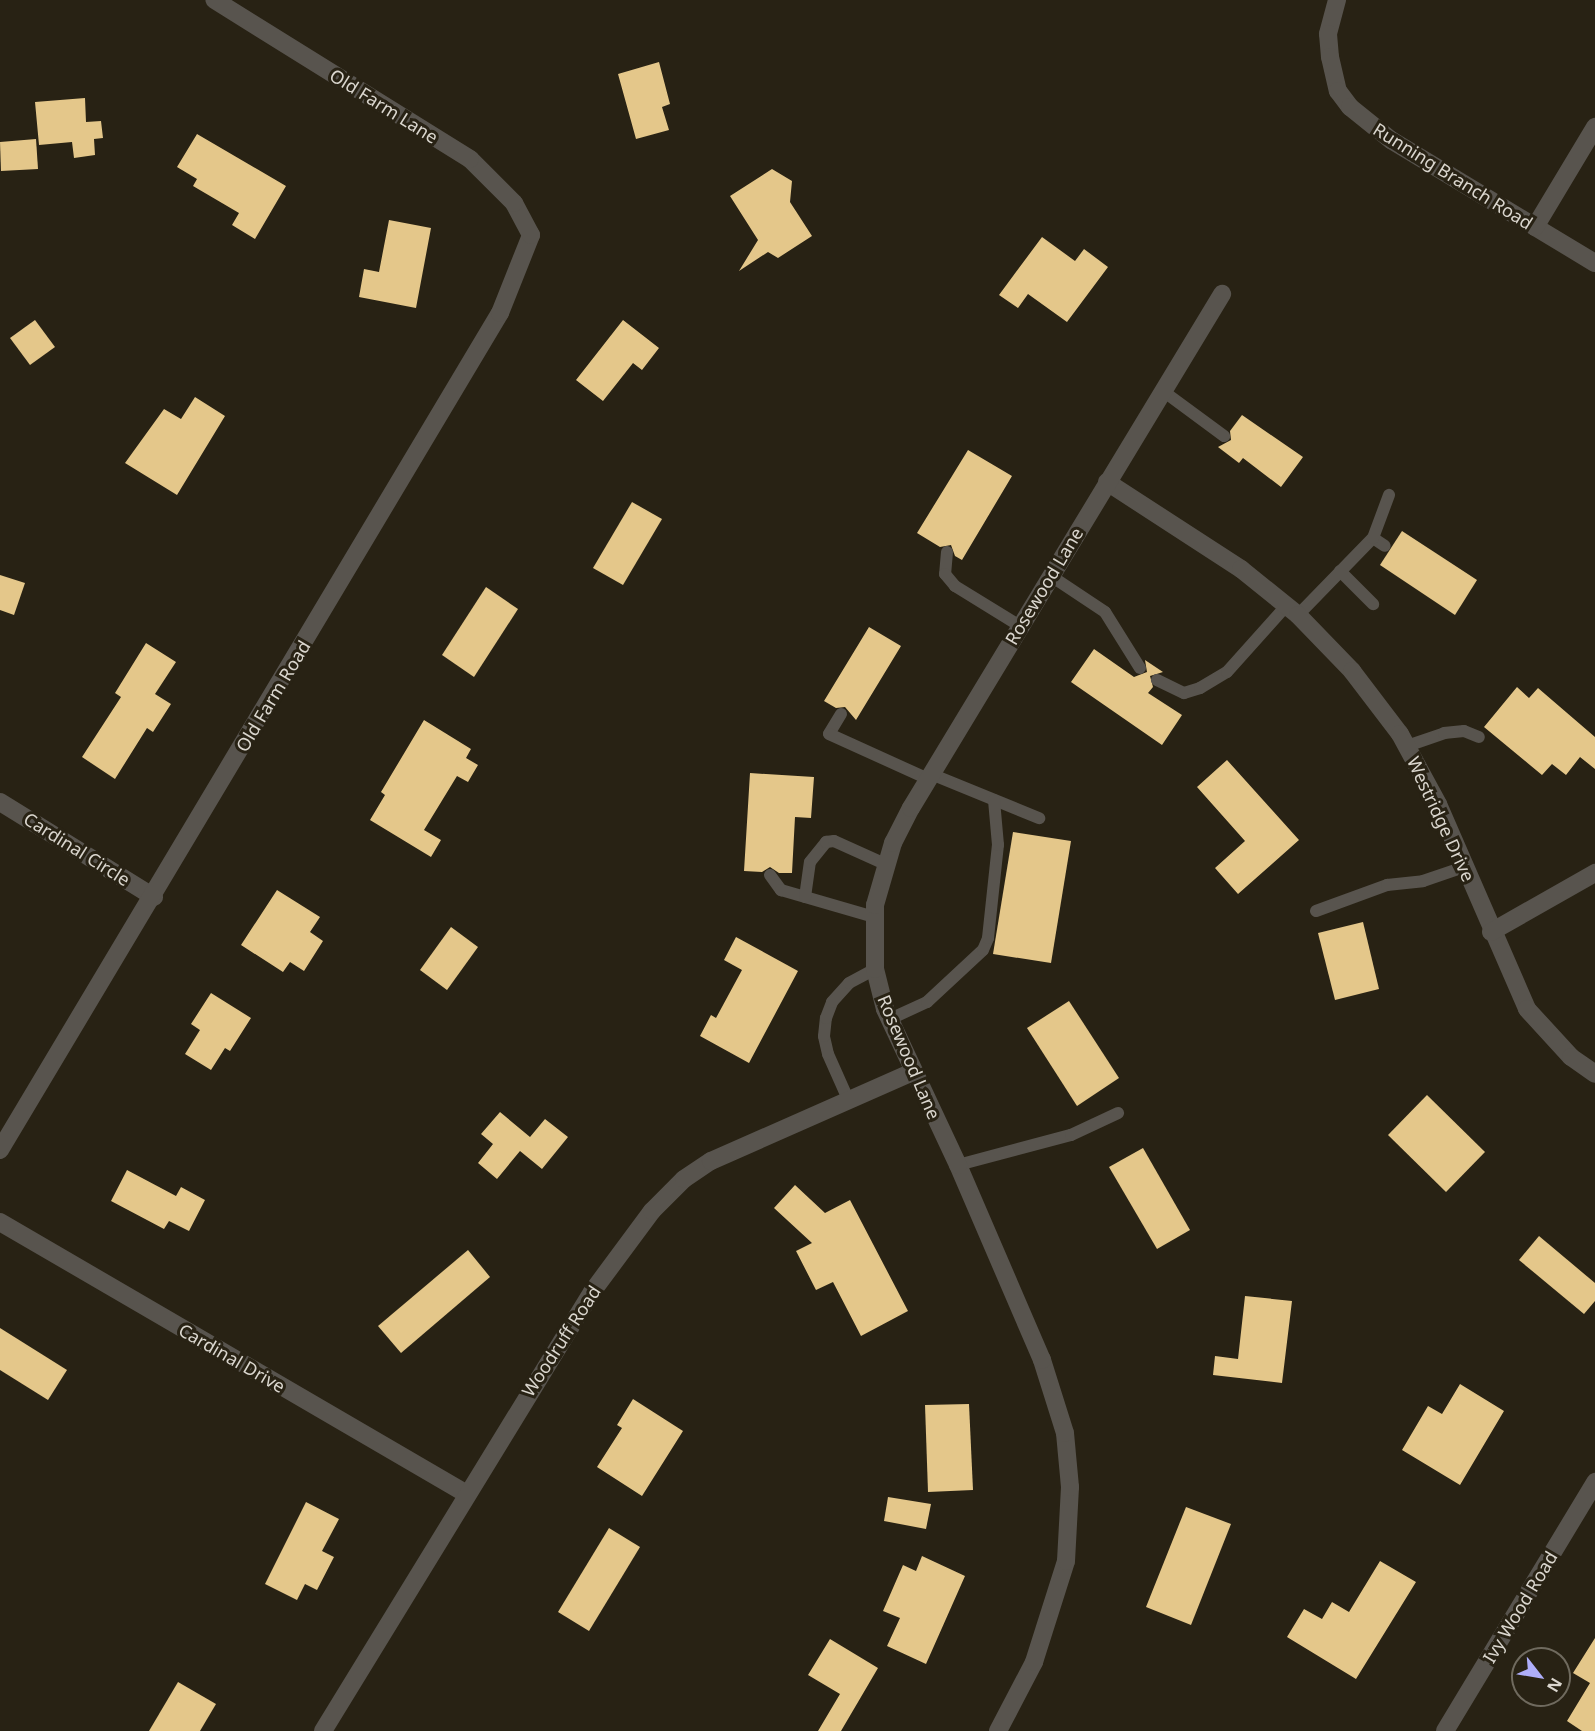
<!DOCTYPE html>
<style>
body{margin:0}
#map{position:relative;width:1595px;height:1731px;overflow:hidden;background:#282214;font-family:"Noto Sans",sans-serif}
div>[style]{position:absolute}
.building>*{inset:0;background:#e4c78a}
.lane>*{height:12px;margin:-6px;padding:0 6px;transform-origin:6px;border-radius:6px;background:#58544e}
.street>*{height:18px;margin:-9px;padding:0 9px;transform-origin:9px;border-radius:9px;background:#58544e}
span{translate:-50% -50%;white-space:nowrap;text-align:center;line-height:1.15;-webkit-text-stroke:6px #282214;paint-order:stroke}
.street-label{font-size:18px;color:#dad6ce}
.north{position:absolute;left:1511px;top:1647px;width:60px;height:60px;box-sizing:border-box;background:#282214;border:2px solid #6f6a5e;border-radius:50%;rotate:121deg;font-size:16px;font-weight:700;line-height:24px;text-align:center;color:#dad6ce}
.north::after{content:'';display:block;margin:auto;width:21px;height:27px;background:#aeaefa;clip-path:polygon(50% 0,100% 100%,50% 72%,0 100%)}
</style>
<div id="map">
<div class="building">
<div style="clip-path:polygon(659px 62px,670px 104px,662px 107px,669px 130px,636px 139px,618px 74px)"></div>
<div style="clip-path:polygon(85px 98px,86px 122px,101px 121px,103px 138px,94px 139px,95px 155px,74px 158px,72px 142px,39px 145px,35px 102px)"></div>
<div style="clip-path:polygon(197px 134px,286px 186px,255px 239px,232px 225px,239px 213px,193px 186px,197px 179px,177px 167px)"></div>
<div style="clip-path:polygon(36px 139px,38px 169px,1px 171px,0 142px)"></div>
<div style="clip-path:polygon(772px 169px,792px 181px,790px 202px,812px 236px,778px 258px,768px 252px,739px 271px,758px 240px,730px 196px)"></div>
<div style="clip-path:polygon(389px 220px,431px 228px,416px 308px,359px 297px,364px 269px,379px 272px)"></div>
<div style="clip-path:polygon(1042px 237px,1075px 261px,1084px 249px,1108px 267px,1067px 322px,1028px 294px,1018px 308px,999px 295px)"></div>
<div style="clip-path:polygon(35px 320px,55px 347px,30px 365px,10px 338px)"></div>
<div style="clip-path:polygon(623px 320px,659px 348px,642px 370px,633px 363px,603px 401px,576px 380px)"></div>
<div style="clip-path:polygon(195px 397px,225px 416px,177px 495px,125px 463px,164px 409px,181px 419px)"></div>
<div style="clip-path:polygon(1242px 415px,1303px 457px,1281px 487px,1243px 458px,1239px 463px,1218px 447px,1231px 440px,1230px 431px)"></div>
<div style="clip-path:polygon(968px 450px,1012px 476px,962px 560px,955px 556px,951px 545px,940px 547px,917px 533px)"></div>
<div style="clip-path:polygon(632px 502px,662px 519px,623px 585px,593px 568px)"></div>
<div style="clip-path:polygon(1402px 531px,1477px 580px,1455px 615px,1380px 565px)"></div>
<div style="clip-path:polygon(0 575px,25px 583px,14px 615px,0 610px)"></div>
<div style="clip-path:polygon(486px 587px,518px 609px,474px 677px,442px 655px)"></div>
<div style="clip-path:polygon(869px 627px,901px 646px,856px 720px,845px 707px,836px 708px,824px 701px)"></div>
<div style="clip-path:polygon(146px 643px,176px 662px,155px 694px,171px 704px,153px 732px,147px 728px,115px 779px,82px 757px,121px 697px,115px 693px)"></div>
<div style="clip-path:polygon(1094px 649px,1134px 677px,1147px 672px,1145px 660px,1163px 672px,1150px 676px,1153px 687px,1148px 693px,1182px 715px,1162px 745px,1071px 682px)"></div>
<div style="clip-path:polygon(1517px 687px,1529px 698px,1538px 688px,1595px 737px,1595px 769px,1580px 757px,1566px 775px,1552px 764px,1542px 775px,1484px 727px)"></div>
<div style="clip-path:polygon(424px 720px,471px 749px,466px 758px,478px 765px,468px 782px,457px 776px,424px 830px,441px 840px,431px 857px,370px 820px,385px 795px,381px 792px)"></div>
<div style="clip-path:polygon(1227px 760px,1299px 840px,1238px 894px,1215px 868px,1245px 841px,1197px 787px)"></div>
<div style="clip-path:polygon(750px 773px,814px 777px,811px 818px,795px 817px,792px 873px,779px 873px,770px 867px,762px 872px,744px 871px)"></div>
<div style="clip-path:polygon(1013px 832px,1071px 841px,1051px 963px,993px 954px)"></div>
<div style="clip-path:polygon(277px 890px,320px 917px,310px 932px,323px 941px,304px 971px,290px 962px,283px 972px,241px 945px)"></div>
<div style="clip-path:polygon(1363px 922px,1379px 989px,1335px 1000px,1318px 933px)"></div>
<div style="clip-path:polygon(451px 927px,478px 947px,447px 990px,420px 970px)"></div>
<div style="clip-path:polygon(736px 937px,798px 971px,749px 1063px,700px 1036px,711px 1015px,716px 1018px,742px 970px,724px 960px)"></div>
<div style="clip-path:polygon(211px 993px,251px 1018px,230px 1051px,225px 1048px,211px 1070px,185px 1054px,200px 1030px,191px 1024px)"></div>
<div style="clip-path:polygon(1069px 1001px,1119px 1078px,1077px 1106px,1027px 1028px)"></div>
<div style="clip-path:polygon(1427px 1095px,1485px 1152px,1446px 1192px,1388px 1135px)"></div>
<div style="clip-path:polygon(500px 1112px,530px 1137px,545px 1119px,568px 1137px,542px 1169px,520px 1151px,497px 1179px,478px 1163px,493px 1144px,481px 1134px)"></div>
<div style="clip-path:polygon(1143px 1148px,1190px 1230px,1157px 1249px,1109px 1167px)"></div>
<div style="clip-path:polygon(127px 1170px,176px 1196px,181px 1187px,205px 1200px,189px 1231px,169px 1221px,164px 1229px,111px 1201px)"></div>
<div style="clip-path:polygon(795px 1185px,825px 1213px,850px 1200px,908px 1311px,861px 1336px,833px 1282px,816px 1290px,796px 1251px,812px 1243px,774px 1208px)"></div>
<div style="clip-path:polygon(1539px 1236px,1595px 1283px,1595px 1301px,1584px 1314px,1519px 1260px)"></div>
<div style="clip-path:polygon(468px 1250px,490px 1277px,401px 1353px,378px 1326px)"></div>
<div style="clip-path:polygon(1245px 1296px,1292px 1301px,1282px 1383px,1213px 1375px,1215px 1356px,1238px 1359px)"></div>
<div style="clip-path:polygon(0 1328px,67px 1370px,48px 1400px,0 1370px)"></div>
<div style="clip-path:polygon(1460px 1384px,1504px 1411px,1460px 1485px,1402px 1450px,1428px 1406px,1442px 1414px)"></div>
<div style="clip-path:polygon(633px 1399px,683px 1431px,642px 1496px,597px 1467px,622px 1428px,617px 1425px)"></div>
<div style="clip-path:polygon(969px 1404px,973px 1490px,928px 1492px,925px 1405px)"></div>
<div style="clip-path:polygon(888px 1497px,931px 1504px,926px 1529px,884px 1521px)"></div>
<div style="clip-path:polygon(306px 1502px,339px 1519px,322px 1551px,334px 1557px,317px 1590px,305px 1584px,297px 1600px,265px 1584px)"></div>
<div style="clip-path:polygon(1186px 1507px,1231px 1524px,1191px 1625px,1146px 1607px)"></div>
<div style="clip-path:polygon(609px 1528px,640px 1547px,589px 1631px,558px 1612px)"></div>
<div style="clip-path:polygon(922px 1556px,965px 1576px,926px 1664px,887px 1646px,900px 1618px,883px 1611px,903px 1565px,916px 1571px)"></div>
<div style="clip-path:polygon(1380px 1561px,1416px 1582px,1356px 1679px,1287px 1637px,1304px 1609px,1322px 1619px,1332px 1602px,1349px 1612px)"></div>
<div style="clip-path:polygon(1595px 1638px,1595px 1731px,1582px 1731px,1567px 1721px,1590px 1683px,1573px 1673px)"></div>
<div style="clip-path:polygon(830px 1639px,878px 1668px,841px 1731px,818px 1731px,840px 1694px,808px 1675px)"></div>
<div style="clip-path:polygon(178px 1682px,216px 1704px,200px 1731px,149px 1731px)"></div>
</div>
<div class="lane">
<div style="left:1163px;top:391px;width:76px;rotate:36.4deg"></div>
<div style="left:1373px;top:538px;width:14px;rotate:34deg"></div>
<div style="left:947px;top:552px;width:22px;rotate:95deg"></div>
<div style="left:945px;top:574px;width:16px;rotate:50deg"></div>
<div style="left:955px;top:586px;width:76px;rotate:31.6deg"></div>
<div style="left:1340px;top:571px;width:47px;rotate:45deg"></div>
<div style="left:1051px;top:576px;width:65px;rotate:33.7deg"></div>
<div style="left:1105px;top:612px;width:66px;rotate:58deg"></div>
<div style="left:1298px;top:615px;width:107px;rotate:-45.8deg"></div>
<div style="left:1373px;top:538px;width:46px;rotate:-69.6deg"></div>
<div style="left:1157px;top:680px;width:30px;rotate:26deg"></div>
<div style="left:1184px;top:693px;width:17px;rotate:-17deg"></div>
<div style="left:1200px;top:688px;width:31px;rotate:-31deg"></div>
<div style="left:1227px;top:672px;width:90px;rotate:-48.2deg"></div>
<div style="left:841px;top:714px;width:23px;rotate:121deg"></div>
<div style="left:829px;top:734px;width:109px;rotate:24.4deg"></div>
<div style="left:1407px;top:746px;width:39px;rotate:-19deg"></div>
<div style="left:1444px;top:733px;width:20px;rotate:-6deg"></div>
<div style="left:1464px;top:731px;width:16px;rotate:22deg"></div>
<div style="left:931px;top:774px;width:117px;rotate:22.2deg"></div>
<div style="left:770px;top:875px;width:19px;rotate:54deg"></div>
<div style="left:781px;top:890px;width:97px;rotate:16.2deg"></div>
<div style="left:805px;top:897px;width:35px;rotate:-82deg"></div>
<div style="left:810px;top:862px;width:26px;rotate:-51deg"></div>
<div style="left:826px;top:842px;width:8px;rotate:-7deg"></div>
<div style="left:834px;top:841px;width:56px;rotate:24.3deg"></div>
<div style="left:1316px;top:911px;width:76px;rotate:-20.1deg"></div>
<div style="left:1387px;top:885px;width:36px;rotate:-6deg"></div>
<div style="left:1423px;top:881px;width:43px;rotate:-18.9deg"></div>
<div style="left:890px;top:1019px;width:41px;rotate:-24.7deg"></div>
<div style="left:927px;top:1002px;width:76px;rotate:-42.9deg"></div>
<div style="left:983px;top:950px;width:13px;rotate:-67deg"></div>
<div style="left:988px;top:938px;width:94px;rotate:-83.9deg"></div>
<div style="left:998px;top:845px;width:45px;rotate:-95.1deg"></div>
<div style="left:848px;top:1099px;width:49px;rotate:-114deg"></div>
<div style="left:828px;top:1054px;width:18px;rotate:-103deg"></div>
<div style="left:824px;top:1036px;width:18px;rotate:-84deg"></div>
<div style="left:826px;top:1018px;width:17px;rotate:-69deg"></div>
<div style="left:832px;top:1002px;width:25px;rotate:-48deg"></div>
<div style="left:849px;top:983px;width:30px;rotate:-28deg"></div>
<div style="left:958px;top:1165px;width:117px;rotate:-14.9deg"></div>
<div style="left:1071px;top:1135px;width:52px;rotate:-25.1deg"></div>
</div>
<div class="street">
<div style="left:1337px;top:0;width:35px;rotate:105deg"></div>
<div style="left:1328px;top:34px;width:23px;rotate:85deg"></div>
<div style="left:1330px;top:57px;width:35px;rotate:77deg"></div>
<div style="left:1338px;top:91px;width:20px;rotate:53deg"></div>
<div style="left:1350px;top:107px;width:53px;rotate:38.8deg"></div>
<div style="left:1391px;top:140px;width:238px;rotate:31.1deg"></div>
<div style="left:1535px;top:227px;width:117px;rotate:-59deg"></div>
<div style="left:1107px;top:482px;width:160px;rotate:33deg"></div>
<div style="left:1241px;top:569px;width:73px;rotate:38.9deg"></div>
<div style="left:1298px;top:615px;width:78px;rotate:46deg"></div>
<div style="left:1352px;top:671px;width:79px;rotate:52.7deg"></div>
<div style="left:1400px;top:734px;width:80px;rotate:61.5deg"></div>
<div style="left:1438px;top:804px;width:223px;rotate:66.5deg"></div>
<div style="left:1527px;top:1009px;width:65px;rotate:47.5deg"></div>
<div style="left:1571px;top:1057px;width:29px;rotate:35deg"></div>
<div style="left:0;top:802px;width:181px;rotate:31.7deg"></div>
<div style="left:1491px;top:932px;width:120px;rotate:-29.6deg"></div>
<div style="left:0;top:1150px;width:975px;rotate:-59.15deg"></div>
<div style="left:500px;top:313px;width:84px;rotate:-68.3deg"></div>
<div style="left:531px;top:235px;width:36px;rotate:-118deg"></div>
<div style="left:514px;top:203px;width:62px;rotate:-135deg"></div>
<div style="left:470px;top:159px;width:301px;rotate:-148.1deg"></div>
<div style="left:0;top:1222px;width:538px;rotate:30.23deg"></div>
<div style="left:323px;top:1731px;width:515px;rotate:-58.5deg"></div>
<div style="left:592px;top:1292px;width:101px;rotate:-53.5deg"></div>
<div style="left:652px;top:1211px;width:45px;rotate:-45deg"></div>
<div style="left:684px;top:1179px;width:32px;rotate:-34deg"></div>
<div style="left:711px;top:1161px;width:221px;rotate:-23.8deg"></div>
<div style="left:998px;top:1731px;width:78px;rotate:-62.4deg"></div>
<div style="left:1034px;top:1662px;width:106px;rotate:-72.4deg"></div>
<div style="left:1066px;top:1561px;width:74px;rotate:-86.9deg"></div>
<div style="left:1070px;top:1487px;width:54px;rotate:-95.3deg"></div>
<div style="left:1065px;top:1433px;width:77px;rotate:-107.5deg"></div>
<div style="left:1042px;top:1360px;width:212px;rotate:-113.3deg"></div>
<div style="left:958px;top:1165px;width:172px;rotate:-115.1deg"></div>
<div style="left:885px;top:1009px;width:41px;rotate:-104deg"></div>
<div style="left:875px;top:969px;width:64px;rotate:-90deg"></div>
<div style="left:875px;top:905px;width:65px;rotate:-73.8deg"></div>
<div style="left:893px;top:843px;width:39px;rotate:-63deg"></div>
<div style="left:911px;top:808px;width:601px;rotate:-58.82deg"></div>
<div style="left:1445px;top:1731px;width:291px;rotate:-58.9deg"></div>
</div>
<div class="street-label">
<span style="left:384px;top:106px;rotate:32deg">Old Farm Lane</span>
<span style="left:1453px;top:176px;rotate:32deg">Running Branch Road</span>
<span style="left:1044px;top:586px;rotate:-59deg">Rosewood Lane</span>
<span style="left:273px;top:696px;rotate:-59deg">Old Farm Road</span>
<span style="left:1441px;top:819px;rotate:65deg">Westridge Drive</span>
<span style="left:77px;top:849px;rotate:32deg">Cardinal Circle</span>
<span style="left:909px;top:1057px;rotate:67deg">Rosewood Lane</span>
<span style="left:561px;top:1341px;rotate:-57deg">Woodruff Road</span>
<span style="left:232px;top:1358px;rotate:30deg">Cardinal Drive</span>
<span style="left:1520px;top:1607px;rotate:-59deg">Ivy Wood Road</span>
</div>
<div class="north">N</div>
</div>
